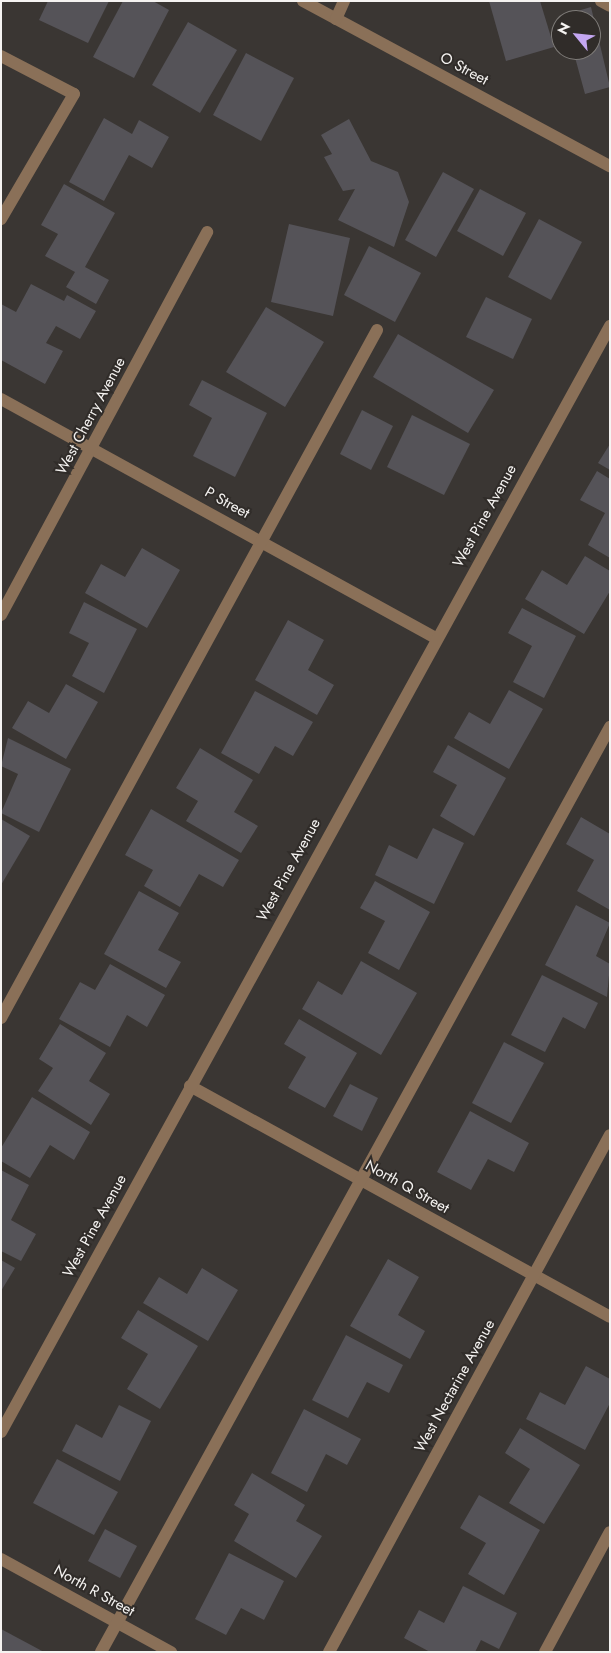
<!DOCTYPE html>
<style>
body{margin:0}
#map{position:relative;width:611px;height:1653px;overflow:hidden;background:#3a3633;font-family:Jost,sans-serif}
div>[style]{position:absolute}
.building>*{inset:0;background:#555358}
.minor>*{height:12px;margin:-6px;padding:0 6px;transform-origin:6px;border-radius:6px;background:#8a7058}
span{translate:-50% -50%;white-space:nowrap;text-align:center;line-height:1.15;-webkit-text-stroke:4px #302c29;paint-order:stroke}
.street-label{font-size:15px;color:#f5f3f1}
.frame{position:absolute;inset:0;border:2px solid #f5f3f1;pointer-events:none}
.north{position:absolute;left:551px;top:10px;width:50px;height:50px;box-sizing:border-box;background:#302c29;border:1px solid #7f7c79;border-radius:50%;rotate:298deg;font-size:14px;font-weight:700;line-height:20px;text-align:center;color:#f5f3f1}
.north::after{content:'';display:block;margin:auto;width:18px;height:22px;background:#c4a7f1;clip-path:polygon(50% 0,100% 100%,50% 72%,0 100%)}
</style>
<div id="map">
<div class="building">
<div style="clip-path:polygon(48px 1px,109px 1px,88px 43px,39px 20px)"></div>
<div style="clip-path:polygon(123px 1px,153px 1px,169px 10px,134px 78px,93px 57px)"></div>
<div style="clip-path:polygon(489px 1px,540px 1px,554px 47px,506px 61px)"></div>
<div style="clip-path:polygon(591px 7px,610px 87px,585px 94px,573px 50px,591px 50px,591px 20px,565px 20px,564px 15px)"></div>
<div style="clip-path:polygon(188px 22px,237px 50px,200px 113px,152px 85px)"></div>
<div style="clip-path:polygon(246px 53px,294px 78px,261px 141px,213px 115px)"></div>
<div style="clip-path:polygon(104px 118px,132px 134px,139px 120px,169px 137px,152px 168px,129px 155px,104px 201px,69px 182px)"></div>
<div style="clip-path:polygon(349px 119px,371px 161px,398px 172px,409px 202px,394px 247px,338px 220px,355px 189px,343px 191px,324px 157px,332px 154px,321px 135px)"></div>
<div style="clip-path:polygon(443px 172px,474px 189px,436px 257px,405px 240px)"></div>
<div style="clip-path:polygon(64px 184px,115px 213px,85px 267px,109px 280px,96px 304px,66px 287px,75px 272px,45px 256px,58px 234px,41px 225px)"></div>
<div style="clip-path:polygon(480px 189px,526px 213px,503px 256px,457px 231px)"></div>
<div style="clip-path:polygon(539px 219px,582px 242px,551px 300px,508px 277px)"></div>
<div style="clip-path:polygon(289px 224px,350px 238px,333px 316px,271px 302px)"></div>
<div style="clip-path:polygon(369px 246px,421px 273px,395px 322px,344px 295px)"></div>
<div style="clip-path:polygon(31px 284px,64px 301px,67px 295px,96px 311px,80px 339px,56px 326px,46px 343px,63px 351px,45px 384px,1px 360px,1px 304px,16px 312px)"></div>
<div style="clip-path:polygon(486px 297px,532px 319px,513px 359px,466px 337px)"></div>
<div style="clip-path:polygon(266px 307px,324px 342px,285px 407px,226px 372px)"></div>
<div style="clip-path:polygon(398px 334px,494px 390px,468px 433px,373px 377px)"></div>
<div style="clip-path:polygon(202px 380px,267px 413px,235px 477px,193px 456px,212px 418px,189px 405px)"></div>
<div style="clip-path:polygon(362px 410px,393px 426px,371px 470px,340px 454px)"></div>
<div style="clip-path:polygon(412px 415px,470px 444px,444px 495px,387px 467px)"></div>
<div style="clip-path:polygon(610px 444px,610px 470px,598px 463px)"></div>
<div style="clip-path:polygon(597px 471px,610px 479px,610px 558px,588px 545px,605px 513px,580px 500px)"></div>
<div style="clip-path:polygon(142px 548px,180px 570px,147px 628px,85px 593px,101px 564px,125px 577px)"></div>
<div style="clip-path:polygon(585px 556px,610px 571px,610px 591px,584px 634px,525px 599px,542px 570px,567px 585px)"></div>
<div style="clip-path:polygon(84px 602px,137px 629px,104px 693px,72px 676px,89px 643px,69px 633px)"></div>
<div style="clip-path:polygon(522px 608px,576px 636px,544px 698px,513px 682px,532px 646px,508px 633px)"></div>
<div style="clip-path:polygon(288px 620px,324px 640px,308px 670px,334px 685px,317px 715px,255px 680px)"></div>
<div style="clip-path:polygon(66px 684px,98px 702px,66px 759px,12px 728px,28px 701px,49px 713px)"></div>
<div style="clip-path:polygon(509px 690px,543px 709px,509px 769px,454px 738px,469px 712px,490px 724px)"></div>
<div style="clip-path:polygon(255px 691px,313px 722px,293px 756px,275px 746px,259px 774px,221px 753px)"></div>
<div style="clip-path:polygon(8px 738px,71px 769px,39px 832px,1px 813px,18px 774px,1px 766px)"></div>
<div style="clip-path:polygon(448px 745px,506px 778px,474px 836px,440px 816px,457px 785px,433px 772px)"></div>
<div style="clip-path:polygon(200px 748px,253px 780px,234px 812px,258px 826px,241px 853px,186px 821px,198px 801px,176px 788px)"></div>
<div style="clip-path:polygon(151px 809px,239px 860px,223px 887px,199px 874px,180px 907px,144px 886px,153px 870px,125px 855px)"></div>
<div style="clip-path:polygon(581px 817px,610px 834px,610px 910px,577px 891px,594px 860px,566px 844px)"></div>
<div style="clip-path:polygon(1px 819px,30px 836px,1px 885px)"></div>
<div style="clip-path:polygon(433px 828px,464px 843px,434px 904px,375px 875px,389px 845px,417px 859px)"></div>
<div style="clip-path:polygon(375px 881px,430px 912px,399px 970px,368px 953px,385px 921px,360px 908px)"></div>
<div style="clip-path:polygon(139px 891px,179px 913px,158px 950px,181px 962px,166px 988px,104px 954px)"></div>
<div style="clip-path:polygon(576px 905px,610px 923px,596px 956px,610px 964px,607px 997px,545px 965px)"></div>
<div style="clip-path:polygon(361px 961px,417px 993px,381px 1055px,302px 1009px,318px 981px,342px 995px)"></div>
<div style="clip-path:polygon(110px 964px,165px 995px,147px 1027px,127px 1015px,110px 1047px,59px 1019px,80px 982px,95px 990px)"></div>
<div style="clip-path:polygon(542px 975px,598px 1003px,585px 1029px,563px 1017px,545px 1052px,511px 1035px)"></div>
<div style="clip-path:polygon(299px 1019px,357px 1053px,325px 1108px,288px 1088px,306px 1057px,284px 1044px)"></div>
<div style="clip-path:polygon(60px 1024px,106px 1053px,89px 1081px,110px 1094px,91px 1125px,38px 1091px,53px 1068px,39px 1059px)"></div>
<div style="clip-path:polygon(504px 1042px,544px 1063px,511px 1123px,472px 1103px)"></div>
<div style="clip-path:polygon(350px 1084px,378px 1098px,362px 1131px,333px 1116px)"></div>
<div style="clip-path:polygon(32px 1097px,90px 1132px,74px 1160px,50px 1145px,30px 1178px,1px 1161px,1px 1148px)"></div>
<div style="clip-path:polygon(470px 1111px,529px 1143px,514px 1172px,488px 1159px,471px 1190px,437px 1172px)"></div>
<div style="clip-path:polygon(1px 1170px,29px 1185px,11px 1220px,36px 1234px,21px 1261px,1px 1251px)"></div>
<div style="clip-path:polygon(388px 1259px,419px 1277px,398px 1315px,425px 1331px,410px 1359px,350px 1326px)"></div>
<div style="clip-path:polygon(1px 1260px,15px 1268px,1px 1291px)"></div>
<div style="clip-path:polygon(202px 1268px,238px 1290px,208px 1341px,143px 1303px,159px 1277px,187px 1294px)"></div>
<div style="clip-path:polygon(138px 1310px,198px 1346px,160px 1409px,127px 1389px,148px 1354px,121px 1338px)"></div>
<div style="clip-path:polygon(346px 1335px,403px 1365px,389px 1393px,367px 1382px,348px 1418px,312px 1400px)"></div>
<div style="clip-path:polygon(586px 1366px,610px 1379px,610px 1403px,585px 1450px,526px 1419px,540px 1392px,565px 1405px)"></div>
<div style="clip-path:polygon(119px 1405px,151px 1421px,120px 1481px,62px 1451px,76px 1424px,102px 1438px)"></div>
<div style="clip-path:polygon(304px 1409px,361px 1439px,347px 1465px,326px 1454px,307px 1492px,271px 1473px)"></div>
<div style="clip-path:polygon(520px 1428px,580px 1465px,544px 1524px,509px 1503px,530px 1469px,505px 1453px)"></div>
<div style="clip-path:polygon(57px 1459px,118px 1492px,94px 1535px,33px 1503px)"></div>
<div style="clip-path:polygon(252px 1473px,305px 1505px,296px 1521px,322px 1536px,296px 1578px,234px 1541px,249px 1514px,234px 1505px)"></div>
<div style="clip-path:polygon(479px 1495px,540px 1530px,504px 1595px,468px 1574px,486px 1543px,460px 1528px)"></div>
<div style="clip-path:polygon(105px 1529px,137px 1546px,120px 1578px,88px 1561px)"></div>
<div style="clip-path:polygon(229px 1553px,284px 1581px,264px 1620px,241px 1608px,226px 1635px,195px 1619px)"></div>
<div style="clip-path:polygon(463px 1586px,517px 1613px,499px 1649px,481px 1640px,475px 1652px,430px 1652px,404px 1638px,419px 1610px,444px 1623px)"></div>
<div style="clip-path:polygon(1px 1629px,44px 1652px,1px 1652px)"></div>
</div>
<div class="minor">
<div style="left:303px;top:1px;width:349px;rotate:28.3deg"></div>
<div style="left:601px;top:1px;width:10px;rotate:29deg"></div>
<div style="left:336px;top:19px;width:20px;rotate:-66deg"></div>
<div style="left:1px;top:56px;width:82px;rotate:27.5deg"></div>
<div style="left:74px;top:94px;width:145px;rotate:120.3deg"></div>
<div style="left:1px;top:399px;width:495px;rotate:28.8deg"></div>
<div style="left:1px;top:615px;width:435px;rotate:-61.7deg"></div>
<div style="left:1px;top:1018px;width:784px;rotate:-61.34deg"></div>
<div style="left:190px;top:1086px;width:479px;rotate:28.8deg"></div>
<div style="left:1px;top:1432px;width:1263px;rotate:-61.16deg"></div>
<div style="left:1px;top:1559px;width:194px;rotate:28.7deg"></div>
<div style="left:101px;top:1652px;width:1056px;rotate:-61.18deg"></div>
<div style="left:329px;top:1652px;width:588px;rotate:-61.48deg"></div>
<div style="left:545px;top:1652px;width:136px;rotate:-61.6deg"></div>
</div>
<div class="street-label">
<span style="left:464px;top:69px;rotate:28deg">O Street</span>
<span style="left:91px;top:416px;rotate:-62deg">West Cherry Avenue</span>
<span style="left:227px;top:503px;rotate:29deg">P Street</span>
<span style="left:485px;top:516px;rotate:-61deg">West Pine Avenue</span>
<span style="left:289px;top:870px;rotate:-61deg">West Pine Avenue</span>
<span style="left:407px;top:1187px;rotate:29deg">North Q Street</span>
<span style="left:95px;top:1226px;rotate:-61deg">West Pine Avenue</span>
<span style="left:455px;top:1386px;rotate:-61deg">West Nectarine Avenue</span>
<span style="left:94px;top:1591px;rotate:29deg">North R Street</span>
</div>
<div class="frame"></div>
<div class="north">N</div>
</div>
